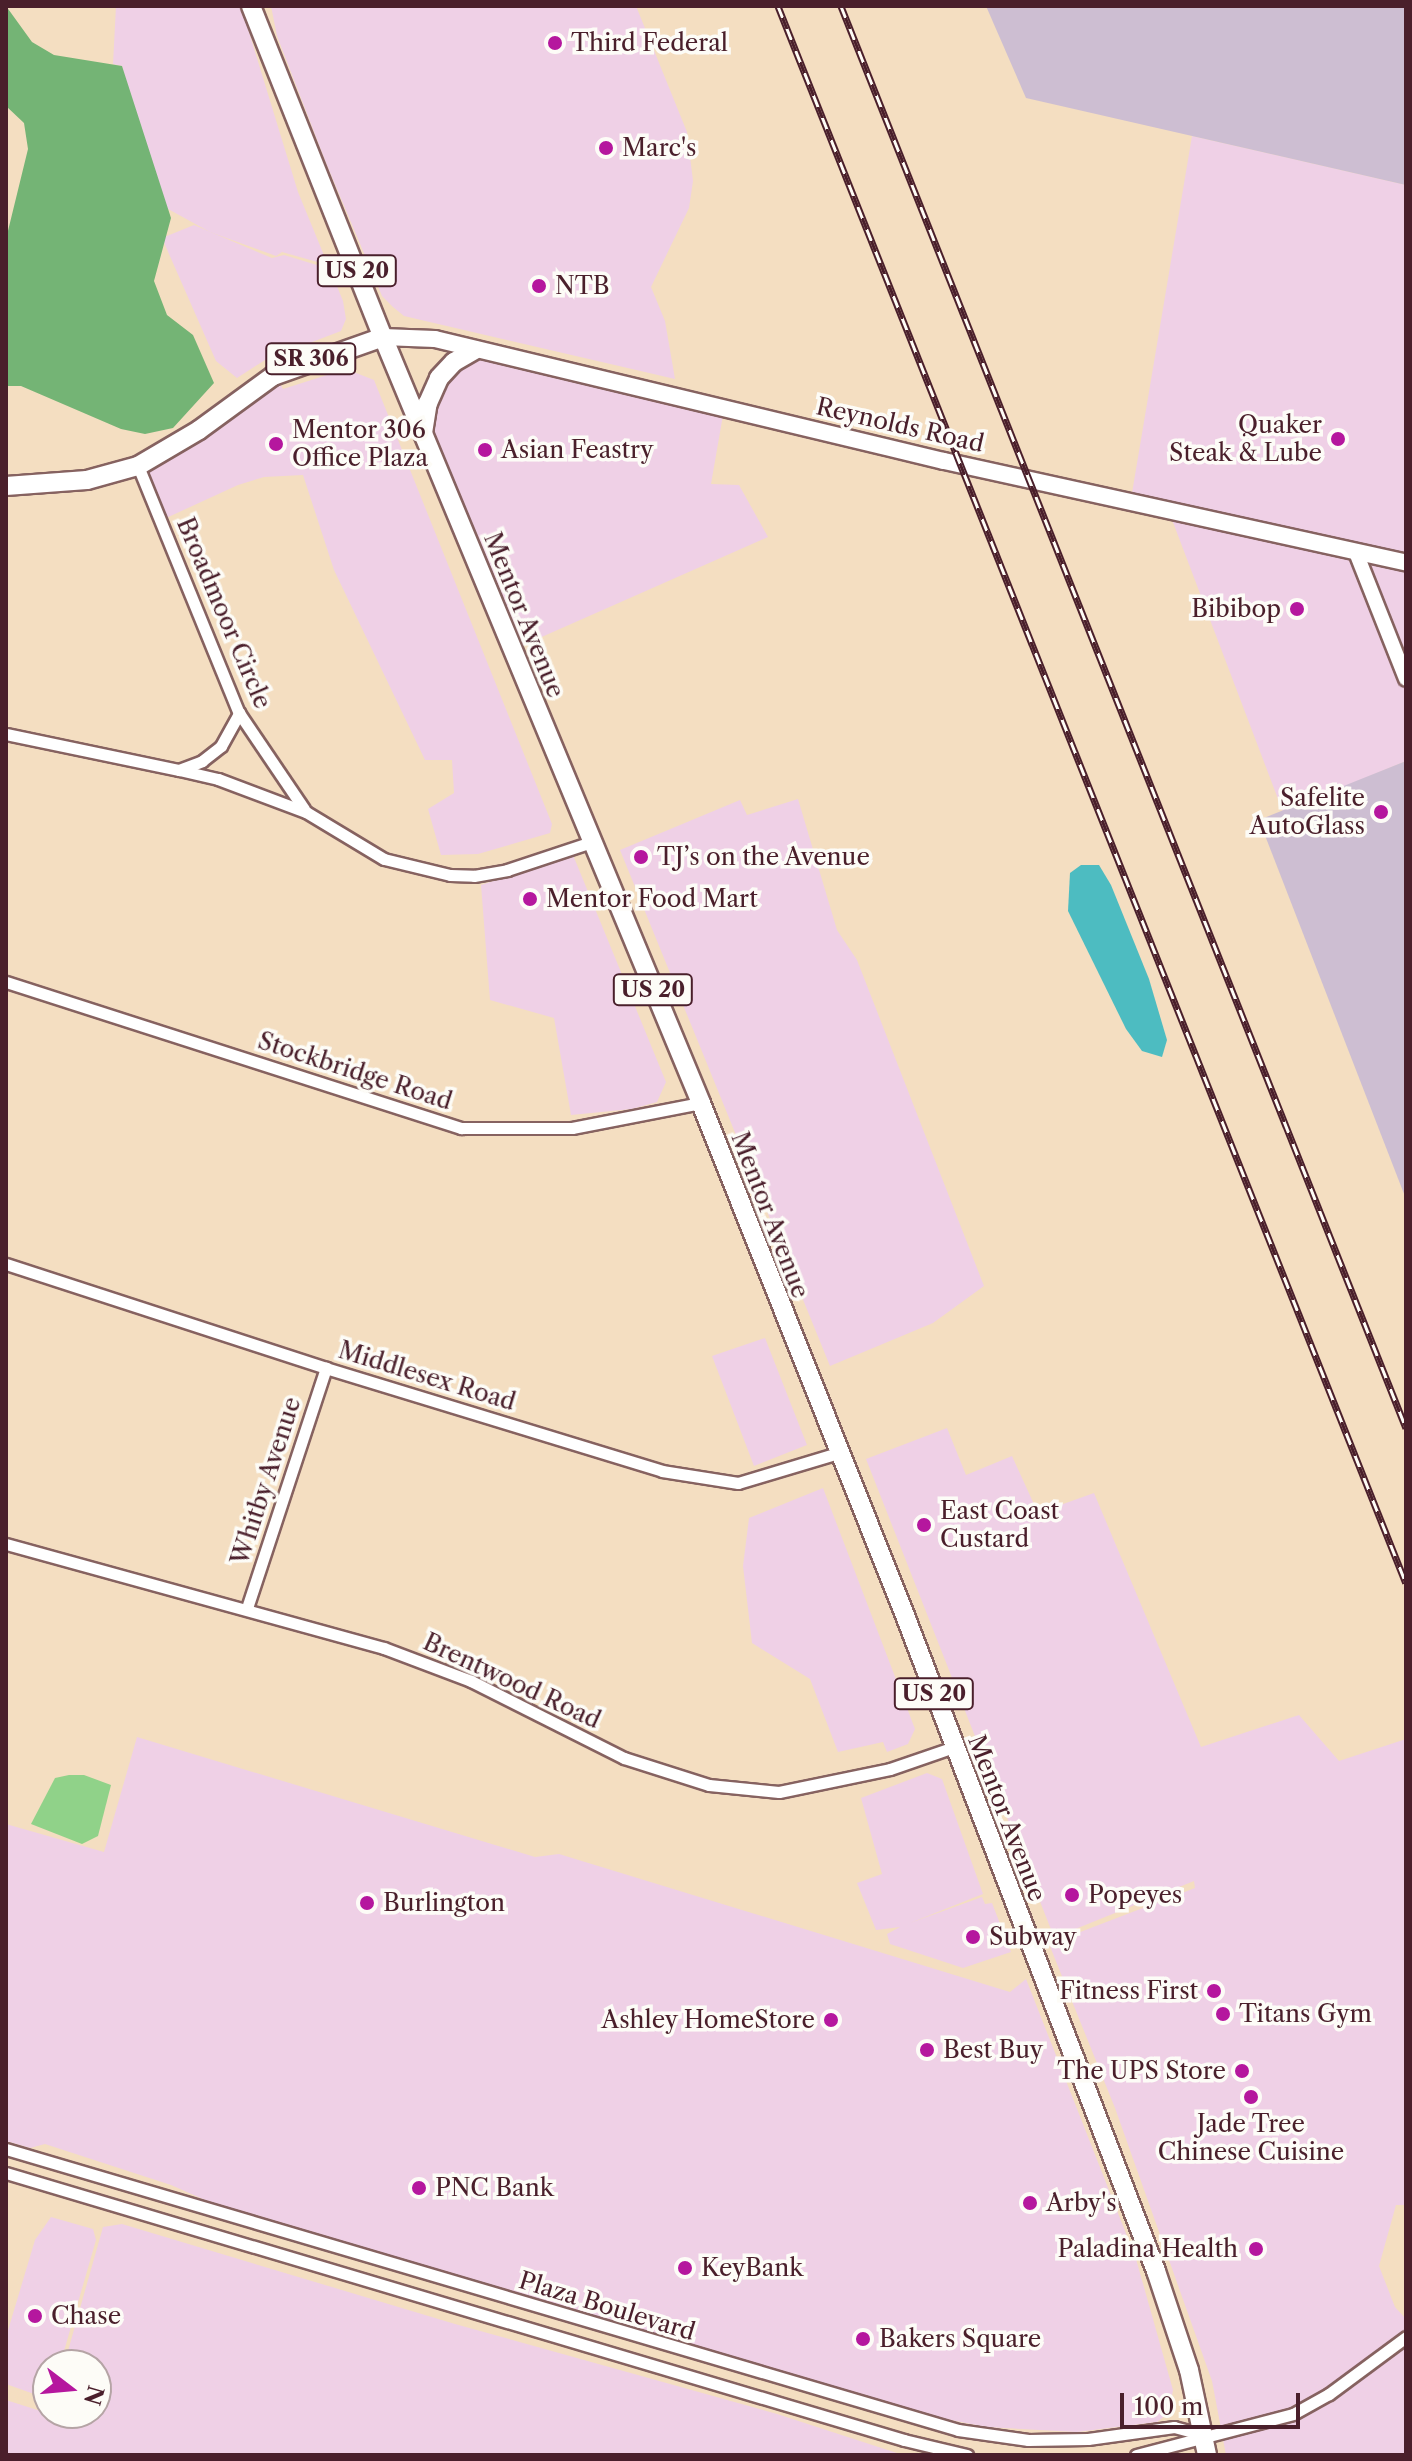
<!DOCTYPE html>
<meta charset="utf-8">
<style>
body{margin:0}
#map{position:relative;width:1412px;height:2461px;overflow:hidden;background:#f4dec1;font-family:"Libre Caslon Text",serif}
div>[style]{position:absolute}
.built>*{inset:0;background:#efd0e6}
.industrial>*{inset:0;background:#cdbed2}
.green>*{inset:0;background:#90d289}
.forest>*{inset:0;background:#74b475}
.water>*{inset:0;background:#4dbcc1}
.roads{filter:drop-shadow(2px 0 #866260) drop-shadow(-2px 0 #866260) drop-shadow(0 2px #866260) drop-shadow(0 -2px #866260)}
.minor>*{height:11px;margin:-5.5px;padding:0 5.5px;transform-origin:5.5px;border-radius:5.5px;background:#fff}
.tertiary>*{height:14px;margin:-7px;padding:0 7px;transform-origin:7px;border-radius:7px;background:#fff}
.secondary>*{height:16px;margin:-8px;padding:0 8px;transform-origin:8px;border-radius:8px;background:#fff}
.primary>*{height:18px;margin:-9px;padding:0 9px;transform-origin:9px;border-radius:9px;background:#fff}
.rail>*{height:7px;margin-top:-3.5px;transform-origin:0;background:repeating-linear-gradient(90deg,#fdfcf7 0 12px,#4a1f2b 0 24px);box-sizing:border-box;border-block:2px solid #4a1f2b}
.dots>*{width:22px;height:22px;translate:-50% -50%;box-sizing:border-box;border:4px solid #fdfcf7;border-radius:50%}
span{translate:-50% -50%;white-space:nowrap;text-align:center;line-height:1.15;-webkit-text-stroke:7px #fdfcf7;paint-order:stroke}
.shield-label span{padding:2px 6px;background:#fdfcf7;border:2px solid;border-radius:6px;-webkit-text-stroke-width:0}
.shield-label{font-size:22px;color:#4a1f2b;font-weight:700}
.poi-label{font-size:24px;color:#4a1f2b}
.left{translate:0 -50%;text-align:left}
.right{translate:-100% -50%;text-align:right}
.street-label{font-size:24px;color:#4a1f2b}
.frame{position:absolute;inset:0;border:8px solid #4a1f2b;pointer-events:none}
.north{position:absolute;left:32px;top:2349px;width:80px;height:80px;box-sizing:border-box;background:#fdfcf7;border:2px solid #b5a4a5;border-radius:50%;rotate:106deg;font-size:22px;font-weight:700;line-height:32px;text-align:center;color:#4a1f2b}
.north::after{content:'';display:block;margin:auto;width:28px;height:36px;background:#b5179e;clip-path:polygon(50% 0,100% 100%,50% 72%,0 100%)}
.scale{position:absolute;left:1120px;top:2393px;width:180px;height:36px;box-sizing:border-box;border:4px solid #4a1f2b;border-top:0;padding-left:10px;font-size:24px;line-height:28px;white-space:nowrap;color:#4a1f2b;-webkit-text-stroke:6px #fdfcf7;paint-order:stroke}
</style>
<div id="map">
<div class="built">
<div style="clip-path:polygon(116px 6px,241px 6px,298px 192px,328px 265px,282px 252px,276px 256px,210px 232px,159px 204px,122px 66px,113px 64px)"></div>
<div style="clip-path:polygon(271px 6px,636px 6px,687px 132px,693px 181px,689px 208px,651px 287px,665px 321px,675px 379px,404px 316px,393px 307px,382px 296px,326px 163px,277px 36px)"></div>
<div style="clip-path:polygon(1192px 136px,1406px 185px,1406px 558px,1131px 499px)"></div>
<div style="clip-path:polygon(194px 225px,272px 258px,284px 255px,330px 269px,343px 301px,346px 319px,341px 331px,265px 360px,237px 378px,216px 361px,162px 238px)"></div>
<div style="clip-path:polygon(478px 357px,723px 415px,711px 484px,739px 485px,768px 537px,519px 647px,429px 435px,439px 395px,458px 367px)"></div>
<div style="clip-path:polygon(346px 369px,374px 380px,552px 824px,550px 833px,478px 854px,441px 855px,428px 809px,454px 793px,452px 760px,425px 760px,334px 570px,303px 475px,264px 477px,238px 485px,164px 519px,143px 468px,278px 380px,283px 389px)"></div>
<div style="clip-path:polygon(1171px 517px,1406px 569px,1406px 761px,1283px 812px)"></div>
<div style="clip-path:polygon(798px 799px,837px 930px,857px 960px,984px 1286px,933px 1323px,830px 1366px,620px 850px,740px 800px,747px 815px)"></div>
<div style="clip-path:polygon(573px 855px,666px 1082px,657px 1102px,632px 1109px,571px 1115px,554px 1018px,490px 1000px,481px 885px)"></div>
<div style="clip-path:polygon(765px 1338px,807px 1445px,754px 1466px,712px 1356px)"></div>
<div style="clip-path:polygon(947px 1428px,966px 1475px,1012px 1456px,1038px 1513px,1094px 1493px,1201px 1747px,1299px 1715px,1339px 1761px,1406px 1739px,1406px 2205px,1396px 2205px,1379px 2266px,1395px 2307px,1406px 2319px,1406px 2455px,1226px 2455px,1212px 2381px,1115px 2108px,1049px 1944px,1195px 1888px,1194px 1881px,1073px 1930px,1052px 1932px,866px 1459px)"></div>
<div style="clip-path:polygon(823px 1488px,915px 1729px,908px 1744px,887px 1752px,883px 1742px,838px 1752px,810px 1679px,752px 1643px,743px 1566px,749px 1518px)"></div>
<div style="clip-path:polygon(137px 1737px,535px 1857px,559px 1854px,1010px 1992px,1026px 1979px,1136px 2259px,1173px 2390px,1169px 2413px,1157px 2422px,1077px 2432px,986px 2427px,926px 2415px,205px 2200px,171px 2185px,45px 2144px,30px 2148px,6px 2141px,6px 1824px,104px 1852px)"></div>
<div style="clip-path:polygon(927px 1773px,942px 1779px,983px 1894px,910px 1923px,982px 1897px,985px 1904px,992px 1903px,1011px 1952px,963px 1968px,890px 1944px,887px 1934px,900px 1927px,876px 1930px,857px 1883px,882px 1874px,861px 1798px)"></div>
<div style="clip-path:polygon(51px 2217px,93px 2229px,96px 2240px,60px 2365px,48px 2365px,48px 2399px,6px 2384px,6px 2337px,35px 2240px)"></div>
<div style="clip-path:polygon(122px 2224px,455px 2324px,777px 2414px,903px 2455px,6px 2455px,6px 2400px,50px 2414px,96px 2413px,96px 2365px,64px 2365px,103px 2227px)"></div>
</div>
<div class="industrial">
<div style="clip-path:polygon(986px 6px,1406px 6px,1406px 185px,1026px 98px)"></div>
<div style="clip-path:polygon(1406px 761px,1406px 1199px,1259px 820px)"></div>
</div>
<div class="green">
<div style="clip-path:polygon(69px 1775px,84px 1775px,111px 1785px,98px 1836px,82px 1844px,31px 1824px,55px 1778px)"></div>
</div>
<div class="forest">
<div style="clip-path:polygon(6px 6px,32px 42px,54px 55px,122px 66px,171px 218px,154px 281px,167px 315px,193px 335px,214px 383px,173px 428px,145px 434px,121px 429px,21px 386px,6px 386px,6px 239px,28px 149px,24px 123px,6px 106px)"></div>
</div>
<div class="water">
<div style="clip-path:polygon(1081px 865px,1099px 865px,1111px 885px,1149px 979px,1167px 1040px,1162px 1057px,1142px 1051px,1126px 1029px,1068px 911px,1070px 873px)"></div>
</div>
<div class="roads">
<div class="minor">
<div style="left:138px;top:466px;width:267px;rotate:67.8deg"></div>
<div style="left:239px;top:713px;width:116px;rotate:55.9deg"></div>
<div style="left:6px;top:734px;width:177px;rotate:11.8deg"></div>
<div style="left:179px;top:770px;width:25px;rotate:-21deg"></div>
<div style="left:202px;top:761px;width:24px;rotate:-38deg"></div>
<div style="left:221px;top:746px;width:38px;rotate:-61deg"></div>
<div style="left:179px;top:770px;width:40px;rotate:13deg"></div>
<div style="left:218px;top:779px;width:94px;rotate:20.6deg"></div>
<div style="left:306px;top:812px;width:91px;rotate:31.1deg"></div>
<div style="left:384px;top:859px;width:68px;rotate:13.6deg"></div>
<div style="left:450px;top:875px;width:24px;rotate:2deg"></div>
<div style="left:474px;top:876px;width:34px;rotate:-10deg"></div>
<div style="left:507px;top:870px;width:89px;rotate:-18.4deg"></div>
<div style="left:6px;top:982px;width:478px;rotate:17.8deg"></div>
<div style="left:461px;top:1128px;width:111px"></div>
<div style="left:572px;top:1128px;width:131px;rotate:-11deg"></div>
<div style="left:6px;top:1264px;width:336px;rotate:18deg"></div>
<div style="left:326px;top:1368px;width:351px;rotate:17deg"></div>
<div style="left:662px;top:1471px;width:77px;rotate:9deg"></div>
<div style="left:738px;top:1483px;width:104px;rotate:-16.7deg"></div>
<div style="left:6px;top:1544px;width:392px;rotate:15.4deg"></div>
<div style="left:384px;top:1648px;width:93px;rotate:20.8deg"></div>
<div style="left:471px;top:1681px;width:171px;rotate:26.7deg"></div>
<div style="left:624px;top:1758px;width:89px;rotate:17.6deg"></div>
<div style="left:709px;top:1785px;width:70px;rotate:5.7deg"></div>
<div style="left:779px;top:1792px;width:113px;rotate:-11.7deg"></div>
<div style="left:890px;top:1769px;width:68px;rotate:-19deg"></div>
<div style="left:247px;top:1608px;width:253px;rotate:-71.8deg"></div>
<div style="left:6px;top:2149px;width:993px;rotate:16.44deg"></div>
<div style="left:958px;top:2430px;width:71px;rotate:8.1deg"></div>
<div style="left:1028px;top:2440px;width:60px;rotate:-1deg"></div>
<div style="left:1088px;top:2439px;width:87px;rotate:-7.9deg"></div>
<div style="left:1174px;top:2427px;width:31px;rotate:15deg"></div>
<div style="left:6px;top:2173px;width:937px;rotate:16.56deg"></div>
<div style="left:904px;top:2440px;width:65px;rotate:13.4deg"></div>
<div style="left:1136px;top:2455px;width:162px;rotate:-14.6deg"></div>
<div style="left:1293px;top:2414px;width:41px;rotate:-29.1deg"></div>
<div style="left:1329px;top:2394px;width:96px;rotate:-36.5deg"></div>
</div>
<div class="tertiary">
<div style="left:1357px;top:555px;width:133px;rotate:68.4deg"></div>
</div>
<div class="secondary">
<div style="left:383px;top:337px;width:52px;rotate:2.2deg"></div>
<div style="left:435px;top:339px;width:523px;rotate:13.48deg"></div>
<div style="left:944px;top:461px;width:473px;rotate:12.4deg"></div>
</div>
<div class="primary">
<div style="left:251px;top:6px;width:356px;rotate:68.3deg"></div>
<div style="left:383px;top:337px;width:829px;rotate:67.45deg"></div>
<div style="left:701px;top:1103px;width:554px;rotate:68.29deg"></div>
<div style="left:906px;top:1618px;width:699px;rotate:69.05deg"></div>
<div style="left:1156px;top:2271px;width:104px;rotate:71.6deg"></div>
<div style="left:1189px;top:2370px;width:87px;rotate:78deg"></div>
<div style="left:423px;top:433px;width:30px;rotate:-81deg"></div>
<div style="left:428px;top:403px;width:27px;rotate:-66deg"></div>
<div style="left:439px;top:378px;width:22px;rotate:-47deg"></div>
<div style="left:454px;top:362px;width:24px;rotate:-30deg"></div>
<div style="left:6px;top:486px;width:81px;rotate:-4.2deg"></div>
<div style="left:87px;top:480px;width:53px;rotate:-15.4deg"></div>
<div style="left:138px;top:466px;width:71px;rotate:-30.5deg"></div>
<div style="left:199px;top:430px;width:92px;rotate:-36.1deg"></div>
<div style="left:273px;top:376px;width:117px;rotate:-19.5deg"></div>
</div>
</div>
<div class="rail">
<div style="left:778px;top:6px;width:1697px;rotate:68.29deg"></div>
<div style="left:841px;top:6px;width:1530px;rotate:68.33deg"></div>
</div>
<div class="dots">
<div style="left:555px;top:43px;background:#b5179e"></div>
<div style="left:606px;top:148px;background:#b5179e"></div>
<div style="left:539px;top:286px;background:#b5179e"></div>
<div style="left:1338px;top:439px;background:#b5179e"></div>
<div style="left:276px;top:444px;background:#b5179e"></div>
<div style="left:485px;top:450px;background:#b5179e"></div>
<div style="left:1297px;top:609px;background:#b5179e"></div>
<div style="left:1381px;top:812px;background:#b5179e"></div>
<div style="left:641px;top:857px;background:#b5179e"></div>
<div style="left:530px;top:899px;background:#b5179e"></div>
<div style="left:924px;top:1525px;background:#b5179e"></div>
<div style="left:1072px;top:1895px;background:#b5179e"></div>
<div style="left:367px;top:1903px;background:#b5179e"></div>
<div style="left:973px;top:1937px;background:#b5179e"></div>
<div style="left:1214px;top:1991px;background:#b5179e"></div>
<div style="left:1223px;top:2014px;background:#b5179e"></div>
<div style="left:831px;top:2020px;background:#b5179e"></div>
<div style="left:927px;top:2050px;background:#b5179e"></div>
<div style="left:1242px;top:2071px;background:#b5179e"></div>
<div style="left:1251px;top:2097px;background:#b5179e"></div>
<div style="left:419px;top:2188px;background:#b5179e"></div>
<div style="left:1030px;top:2203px;background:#b5179e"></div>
<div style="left:1256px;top:2249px;background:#b5179e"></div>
<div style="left:685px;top:2268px;background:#b5179e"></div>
<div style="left:35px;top:2316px;background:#b5179e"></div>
<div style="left:863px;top:2339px;background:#b5179e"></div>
</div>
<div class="shield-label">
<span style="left:357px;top:271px">US 20</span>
<span style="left:311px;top:359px">SR 306</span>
<span style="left:653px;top:990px">US 20</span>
<span style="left:934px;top:1694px">US 20</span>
</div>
<div class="poi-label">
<span class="left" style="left:571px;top:43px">Third Federal</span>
<span class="left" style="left:622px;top:148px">Marc's</span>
<span class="left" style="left:555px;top:286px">NTB</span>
<span class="right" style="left:1322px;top:439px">Quaker<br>Steak &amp; Lube</span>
<span class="left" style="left:292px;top:444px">Mentor 306<br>Office Plaza</span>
<span class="left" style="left:501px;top:450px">Asian Feastry</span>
<span class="right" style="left:1281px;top:609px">Bibibop</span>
<span class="right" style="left:1365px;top:812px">Safelite<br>AutoGlass</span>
<span class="left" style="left:657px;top:857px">TJ’s on the Avenue</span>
<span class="left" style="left:546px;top:899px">Mentor Food Mart</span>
<span class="left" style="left:940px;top:1525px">East Coast<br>Custard</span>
<span class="left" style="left:1088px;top:1895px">Popeyes</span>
<span class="left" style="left:383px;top:1903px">Burlington</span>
<span class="left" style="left:989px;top:1937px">Subway</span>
<span class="right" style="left:1198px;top:1991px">Fitness First</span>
<span class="left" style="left:1239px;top:2014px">Titans Gym</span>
<span class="right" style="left:815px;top:2020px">Ashley HomeStore</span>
<span class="left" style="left:943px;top:2050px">Best Buy</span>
<span class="right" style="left:1226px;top:2071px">The UPS Store</span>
<span style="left:1251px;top:2138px">Jade Tree<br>Chinese Cuisine</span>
<span class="left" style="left:435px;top:2188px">PNC Bank</span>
<span class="left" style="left:1046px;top:2203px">Arby's</span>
<span class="right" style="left:1238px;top:2249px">Paladina Health</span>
<span class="left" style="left:701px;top:2268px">KeyBank</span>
<span class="left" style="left:51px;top:2316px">Chase</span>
<span class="left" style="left:879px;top:2339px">Bakers Square</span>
</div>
<div class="street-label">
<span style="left:900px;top:425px;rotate:13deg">Reynolds Road</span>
<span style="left:224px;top:613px;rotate:67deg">Broadmoor Circle</span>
<span style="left:524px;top:615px;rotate:68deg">Mentor Avenue</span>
<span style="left:355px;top:1071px;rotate:18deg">Stockbridge Road</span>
<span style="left:770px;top:1215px;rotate:69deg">Mentor Avenue</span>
<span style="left:427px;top:1376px;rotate:17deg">Middlesex Road</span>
<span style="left:266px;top:1481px;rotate:-72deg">Whitby Avenue</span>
<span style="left:512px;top:1681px;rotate:25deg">Brentwood Road</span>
<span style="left:1007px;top:1818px;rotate:69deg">Mentor Avenue</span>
<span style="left:607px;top:2306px;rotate:17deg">Plaza Boulevard</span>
</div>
<div class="frame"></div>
<div class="north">N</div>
<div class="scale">100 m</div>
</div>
